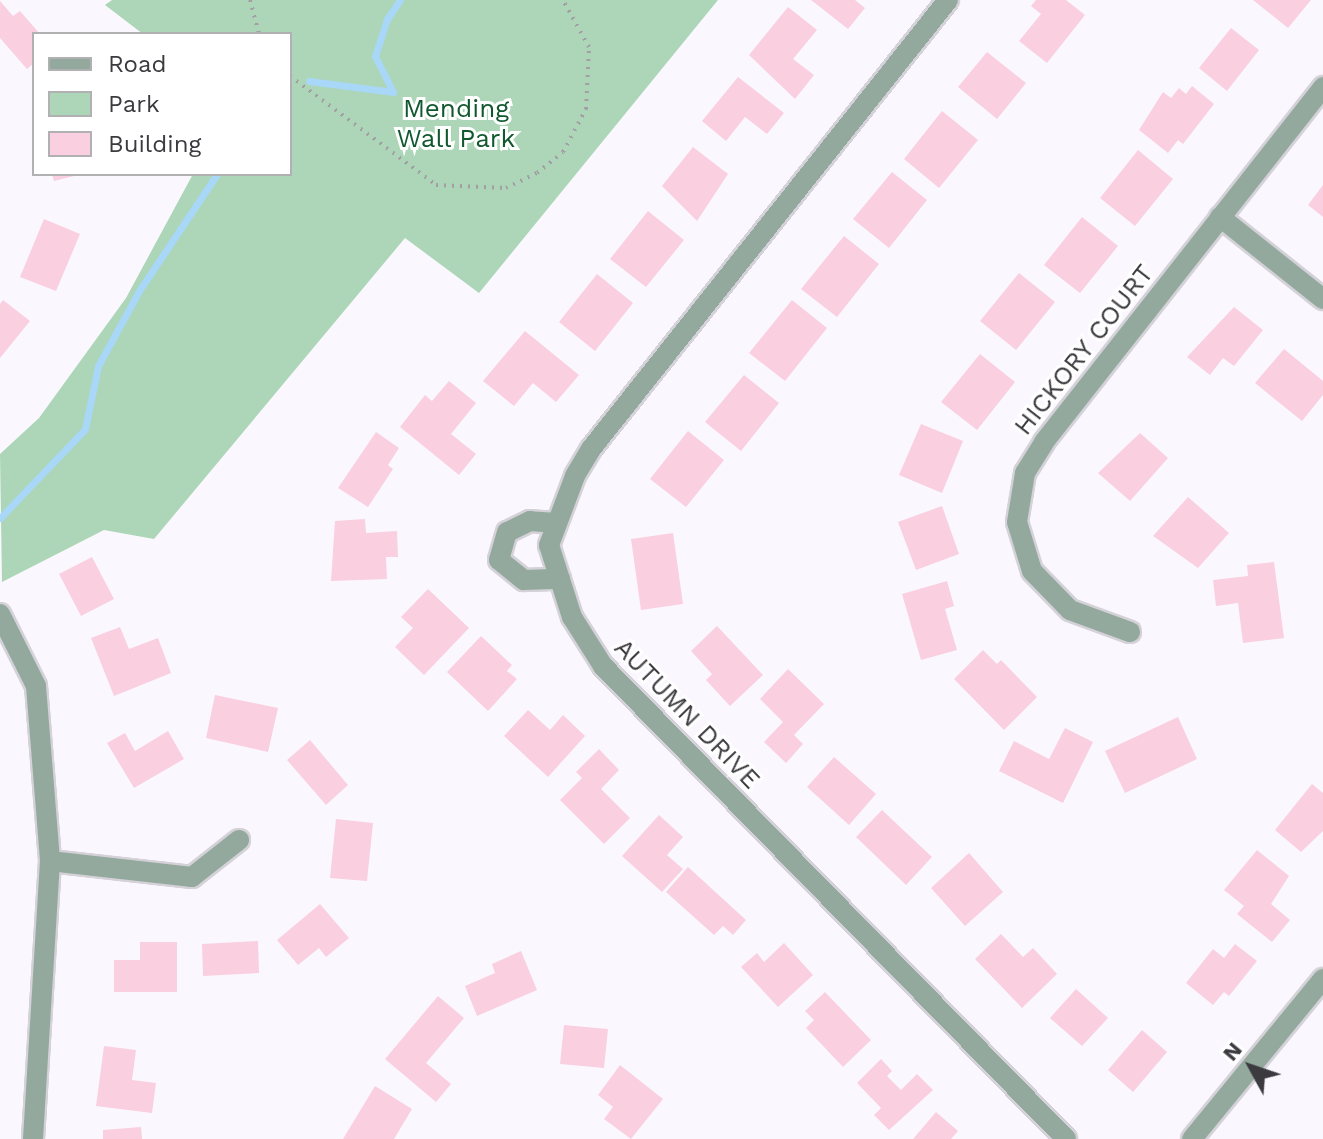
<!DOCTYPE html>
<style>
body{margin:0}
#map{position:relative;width:1323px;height:1139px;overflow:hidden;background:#faf8fe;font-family:"Work Sans",sans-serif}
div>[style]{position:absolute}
.green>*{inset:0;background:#acd6b7}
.stream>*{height:7px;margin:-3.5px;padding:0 3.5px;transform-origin:3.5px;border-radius:3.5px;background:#a9d7f7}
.building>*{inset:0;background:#facfe0}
.path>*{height:4px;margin-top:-2px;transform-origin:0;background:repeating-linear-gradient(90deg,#a19fa5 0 2px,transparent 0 8px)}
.roads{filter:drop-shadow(2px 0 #d4d2d8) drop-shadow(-2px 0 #d4d2d8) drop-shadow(0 2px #d4d2d8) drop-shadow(0 -2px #d4d2d8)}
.street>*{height:20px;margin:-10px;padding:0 10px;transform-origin:10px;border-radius:10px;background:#94a99d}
span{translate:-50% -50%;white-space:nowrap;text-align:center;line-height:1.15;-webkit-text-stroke:6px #fff;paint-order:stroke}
.park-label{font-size:26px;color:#12582f}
.street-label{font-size:26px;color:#3b3a3f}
.legend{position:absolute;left:32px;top:32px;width:260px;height:144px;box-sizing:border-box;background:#fff;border:2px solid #b1b0b2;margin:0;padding:10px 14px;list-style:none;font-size:24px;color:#3b3a3f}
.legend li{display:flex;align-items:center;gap:16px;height:40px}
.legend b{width:40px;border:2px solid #b1b0b2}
.north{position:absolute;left:1211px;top:1027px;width:80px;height:80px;-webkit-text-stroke:6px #fff;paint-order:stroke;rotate:310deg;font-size:22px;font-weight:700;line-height:32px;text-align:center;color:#3b3a3f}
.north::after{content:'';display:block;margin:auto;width:28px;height:36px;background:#3b3a3f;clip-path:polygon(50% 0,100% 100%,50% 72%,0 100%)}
</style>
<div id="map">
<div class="green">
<div style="clip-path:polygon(112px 0,718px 0,479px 293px,405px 238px,154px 539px,104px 530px,2px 582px,0 454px,39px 418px,126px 298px,193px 174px,290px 174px,290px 34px,143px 34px,105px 5px)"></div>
</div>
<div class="stream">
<div style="left:309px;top:81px;width:85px;rotate:7.5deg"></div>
<div style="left:393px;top:92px;width:40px;rotate:-116.6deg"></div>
<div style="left:375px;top:56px;width:39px;rotate:-72deg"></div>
<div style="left:387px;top:19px;width:23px;rotate:-56deg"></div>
<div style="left:0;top:518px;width:123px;rotate:-46.3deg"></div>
<div style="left:85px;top:429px;width:64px;rotate:-78.3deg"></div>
<div style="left:98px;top:366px;width:85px;rotate:-61.3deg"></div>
<div style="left:139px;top:291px;width:141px;rotate:-56.3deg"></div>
</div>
<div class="building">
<div style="clip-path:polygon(811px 0,855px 0,865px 8px,848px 29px)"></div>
<div style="clip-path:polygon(1036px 0,1066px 0,1085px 15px,1047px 63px,1019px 41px,1041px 14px,1031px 6px)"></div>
<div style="clip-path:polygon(1253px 0,1311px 0,1288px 28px)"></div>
<div style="clip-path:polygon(0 1px,13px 16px,20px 11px,40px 34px,34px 34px,34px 63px,27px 69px,0 38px)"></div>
<div style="clip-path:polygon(788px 7px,817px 30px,793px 59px,814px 75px,795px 99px,749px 55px)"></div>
<div style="clip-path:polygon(1231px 28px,1259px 50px,1227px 91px,1199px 68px)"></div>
<div style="clip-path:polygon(987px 52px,1026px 83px,997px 119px,958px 87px)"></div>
<div style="clip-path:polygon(738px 77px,784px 113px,767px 134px,745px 117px,726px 141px,702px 121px)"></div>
<div style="clip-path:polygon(1192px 86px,1214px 104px,1183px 144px,1178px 140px,1168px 153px,1139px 130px,1163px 92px,1171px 98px,1179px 88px,1186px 94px)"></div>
<div style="clip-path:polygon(942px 111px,978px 140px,939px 188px,904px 159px)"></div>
<div style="clip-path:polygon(693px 147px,728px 174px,697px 221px,662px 186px)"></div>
<div style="clip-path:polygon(1138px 150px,1173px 179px,1135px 226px,1100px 198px)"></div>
<div style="clip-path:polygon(892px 172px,927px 200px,889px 248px,853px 219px)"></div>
<div style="clip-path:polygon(52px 174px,78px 174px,78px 175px,54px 181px)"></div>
<div style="clip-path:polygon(1323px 185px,1323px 217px,1308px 205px)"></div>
<div style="clip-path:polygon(648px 211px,684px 240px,646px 287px,610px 259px)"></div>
<div style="clip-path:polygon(1082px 217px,1118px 246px,1080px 293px,1044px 265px)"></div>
<div style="clip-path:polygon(44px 219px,80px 234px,56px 291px,20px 277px)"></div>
<div style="clip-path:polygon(844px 236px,879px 264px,837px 317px,801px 289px)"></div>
<div style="clip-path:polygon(1019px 273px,1055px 302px,1016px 350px,980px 321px)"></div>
<div style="clip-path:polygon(597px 274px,633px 303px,595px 351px,559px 322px)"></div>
<div style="clip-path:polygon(3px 300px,30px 321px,0 358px,0 304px)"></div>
<div style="clip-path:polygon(792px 300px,827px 328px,785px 381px,749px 353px)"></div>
<div style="clip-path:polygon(1234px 307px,1263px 330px,1234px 366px,1223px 358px,1210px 375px,1187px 357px)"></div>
<div style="clip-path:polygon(525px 331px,579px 375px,556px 402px,533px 383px,514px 406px,483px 381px)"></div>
<div style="clip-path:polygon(1284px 349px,1323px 381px,1323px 395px,1302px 421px,1255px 383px)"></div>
<div style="clip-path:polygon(980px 354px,1015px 382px,977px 430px,941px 402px)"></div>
<div style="clip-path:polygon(744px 375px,779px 403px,741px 451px,705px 422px)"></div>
<div style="clip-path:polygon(449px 381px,476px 403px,451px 434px,476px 454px,459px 475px,400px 427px,425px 395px,432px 401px)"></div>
<div style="clip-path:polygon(921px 424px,963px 441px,942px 493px,899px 475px)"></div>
<div style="clip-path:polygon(688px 431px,724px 460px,686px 507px,650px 479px)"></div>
<div style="clip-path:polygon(376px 432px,399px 448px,388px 465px,393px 469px,368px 507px,338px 488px)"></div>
<div style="clip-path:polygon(1140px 433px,1168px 458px,1130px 501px,1098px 473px)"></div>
<div style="clip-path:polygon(1188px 497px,1229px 533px,1198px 568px,1153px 536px)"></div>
<div style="clip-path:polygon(942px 506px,959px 554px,916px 570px,898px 522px)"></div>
<div style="clip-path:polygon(365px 519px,366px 533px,397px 531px,398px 557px,386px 557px,387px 579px,331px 581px,335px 521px)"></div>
<div style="clip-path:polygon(673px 533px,683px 604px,641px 610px,631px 539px)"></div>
<div style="clip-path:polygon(92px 557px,114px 599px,81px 616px,59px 574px)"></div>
<div style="clip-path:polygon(1274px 562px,1284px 638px,1243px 643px,1238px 603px,1216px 606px,1213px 580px,1248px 576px,1247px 565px)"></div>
<div style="clip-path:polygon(947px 581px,954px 606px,945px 609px,957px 650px,921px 660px,902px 594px)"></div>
<div style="clip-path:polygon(428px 589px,469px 628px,424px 675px,395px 647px,413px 628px,401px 617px)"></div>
<div style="clip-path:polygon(717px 626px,763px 675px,730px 706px,706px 680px,712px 674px,691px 651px)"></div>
<div style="clip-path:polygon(120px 627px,129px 649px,158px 638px,171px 673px,114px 696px,91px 638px)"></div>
<div style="clip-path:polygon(481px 636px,512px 665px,507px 671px,517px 679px,488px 711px,447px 672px)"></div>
<div style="clip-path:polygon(983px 650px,997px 664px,1001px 660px,1037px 697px,1004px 730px,954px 679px)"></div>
<div style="clip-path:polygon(788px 669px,824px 704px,794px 735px,803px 744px,786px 763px,764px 742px,783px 722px,760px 699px)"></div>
<div style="clip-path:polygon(215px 695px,278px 708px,268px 752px,206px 738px)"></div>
<div style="clip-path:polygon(528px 710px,550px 730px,563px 715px,585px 736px,548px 777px,504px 736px)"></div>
<div style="clip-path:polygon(1178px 717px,1197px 759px,1125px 793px,1105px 751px)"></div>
<div style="clip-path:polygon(1065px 728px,1093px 742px,1063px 803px,999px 771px,1014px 741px,1049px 759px)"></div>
<div style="clip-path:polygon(168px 731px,184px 759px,134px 788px,107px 743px,125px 733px,135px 751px)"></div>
<div style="clip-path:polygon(310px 740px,348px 785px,326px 805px,287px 760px)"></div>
<div style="clip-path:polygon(599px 749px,619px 770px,601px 789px,630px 818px,604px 844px,560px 800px,582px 778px,576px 772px)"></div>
<div style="clip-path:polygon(834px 757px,876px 794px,849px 825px,807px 787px)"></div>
<div style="clip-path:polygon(1312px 784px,1323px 793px,1323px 831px,1301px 852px,1275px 830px)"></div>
<div style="clip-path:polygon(882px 810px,932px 857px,906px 885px,856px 837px)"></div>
<div style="clip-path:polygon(659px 815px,683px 837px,667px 855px,683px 869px,662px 892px,622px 856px)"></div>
<div style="clip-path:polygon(336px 819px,373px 823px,367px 881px,330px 878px)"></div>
<div style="clip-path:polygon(1257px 850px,1289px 876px,1271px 904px,1290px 920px,1272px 942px,1237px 914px,1244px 906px,1224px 890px)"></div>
<div style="clip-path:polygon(969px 853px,1003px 892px,965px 926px,931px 888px)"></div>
<div style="clip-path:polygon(688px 867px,746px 920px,733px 935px,723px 926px,714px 935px,666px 892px)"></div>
<div style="clip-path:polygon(320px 904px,349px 938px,326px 957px,319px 948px,298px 965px,277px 940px)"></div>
<div style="clip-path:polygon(1001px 934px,1023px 957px,1033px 948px,1057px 974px,1022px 1008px,975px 959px)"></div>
<div style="clip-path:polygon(258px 941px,259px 973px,203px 976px,202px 944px)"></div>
<div style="clip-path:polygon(140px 942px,177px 942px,177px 992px,114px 992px,114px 960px,140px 960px)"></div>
<div style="clip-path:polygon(784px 943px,813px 975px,778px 1007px,741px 967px,757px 953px,764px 962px)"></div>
<div style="clip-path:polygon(1235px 944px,1257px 961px,1229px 996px,1224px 992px,1213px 1005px,1186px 983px,1213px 949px,1224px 958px)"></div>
<div style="clip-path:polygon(521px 951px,537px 990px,477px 1016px,465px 986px,495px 973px,492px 964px)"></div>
<div style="clip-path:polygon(1076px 989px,1108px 1018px,1082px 1046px,1050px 1018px)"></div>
<div style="clip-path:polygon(825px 992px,871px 1040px,843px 1067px,806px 1028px,814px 1020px,805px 1011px)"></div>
<div style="clip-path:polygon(438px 996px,464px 1018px,426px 1063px,451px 1084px,436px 1102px,385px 1059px)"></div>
<div style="clip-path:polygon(564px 1025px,608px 1029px,604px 1068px,560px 1064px)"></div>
<div style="clip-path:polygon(1142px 1030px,1167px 1052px,1133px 1092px,1108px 1070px)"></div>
<div style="clip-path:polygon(104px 1046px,136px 1050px,132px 1080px,156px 1083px,152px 1113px,96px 1106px)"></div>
<div style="clip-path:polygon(881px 1059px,892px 1071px,887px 1076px,901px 1090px,917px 1074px,933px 1090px,889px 1130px,874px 1115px,881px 1108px,857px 1083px)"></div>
<div style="clip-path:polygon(620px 1065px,663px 1099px,631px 1139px,604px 1119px,613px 1107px,598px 1095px)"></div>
<div style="clip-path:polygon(375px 1086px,412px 1109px,394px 1139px,343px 1139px)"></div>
<div style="clip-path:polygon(936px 1112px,958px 1131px,951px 1139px,913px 1139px)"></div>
<div style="clip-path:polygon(141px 1127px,142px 1139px,103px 1139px,103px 1130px)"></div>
</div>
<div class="path">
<div style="left:250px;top:0;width:35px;rotate:75deg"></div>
<div style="left:290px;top:76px;width:182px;rotate:36.7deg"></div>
<div style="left:436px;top:185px;width:70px;rotate:2.5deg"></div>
<div style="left:506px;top:188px;width:34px;rotate:-26deg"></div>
<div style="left:537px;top:173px;width:33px;rotate:-39deg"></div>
<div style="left:563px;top:152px;width:49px;rotate:-61.9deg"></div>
<div style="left:586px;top:109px;width:62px;rotate:-87.2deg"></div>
<div style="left:589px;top:47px;width:54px;rotate:-119deg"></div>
</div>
<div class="roads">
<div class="street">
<div style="left:948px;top:0;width:574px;rotate:128.49deg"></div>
<div style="left:591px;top:449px;width:31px;rotate:121deg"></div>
<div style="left:575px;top:476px;width:74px;rotate:110.6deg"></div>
<div style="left:549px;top:545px;width:76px;rotate:72.3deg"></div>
<div style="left:572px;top:617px;width:58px;rotate:57.7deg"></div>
<div style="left:603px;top:666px;width:662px;rotate:45.61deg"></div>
<div style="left:1220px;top:217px;width:132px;rotate:38.5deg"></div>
<div style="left:557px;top:523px;width:27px;rotate:-176deg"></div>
<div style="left:530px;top:521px;width:25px;rotate:154deg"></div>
<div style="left:507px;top:532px;width:29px;rotate:106deg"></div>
<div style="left:499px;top:560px;width:32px;rotate:39deg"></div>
<div style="left:524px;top:580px;width:36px;rotate:-2deg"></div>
<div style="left:0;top:614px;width:80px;rotate:63.4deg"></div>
<div style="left:36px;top:686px;width:176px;rotate:85.4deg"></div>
<div style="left:50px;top:861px;width:279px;rotate:93.5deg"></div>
<div style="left:1130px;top:632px;width:64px;rotate:-159.9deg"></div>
<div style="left:1070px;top:610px;width:54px;rotate:-134.3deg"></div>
<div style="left:1032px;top:571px;width:51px;rotate:-107deg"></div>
<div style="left:1017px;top:522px;width:50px;rotate:-80.7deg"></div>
<div style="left:1025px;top:473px;width:36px;rotate:-58deg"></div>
<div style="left:1044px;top:442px;width:452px;rotate:-51.8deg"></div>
<div style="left:50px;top:861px;width:143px;rotate:6.4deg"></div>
<div style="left:192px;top:877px;width:60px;rotate:-38.2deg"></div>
<div style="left:1192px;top:1139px;width:207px;rotate:-50.7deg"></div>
</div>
</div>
<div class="park-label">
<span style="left:456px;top:124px">Mending<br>Wall Park</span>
</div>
<div class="street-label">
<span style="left:1084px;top:350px;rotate:-52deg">HICKORY COURT</span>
<span style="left:687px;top:714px;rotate:46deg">AUTUMN DRIVE</span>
</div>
<ul class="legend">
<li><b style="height:10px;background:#94a99d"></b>Road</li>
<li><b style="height:22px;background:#acd6b7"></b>Park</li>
<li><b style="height:22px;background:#facfe0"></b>Building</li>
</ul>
<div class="north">N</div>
</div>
